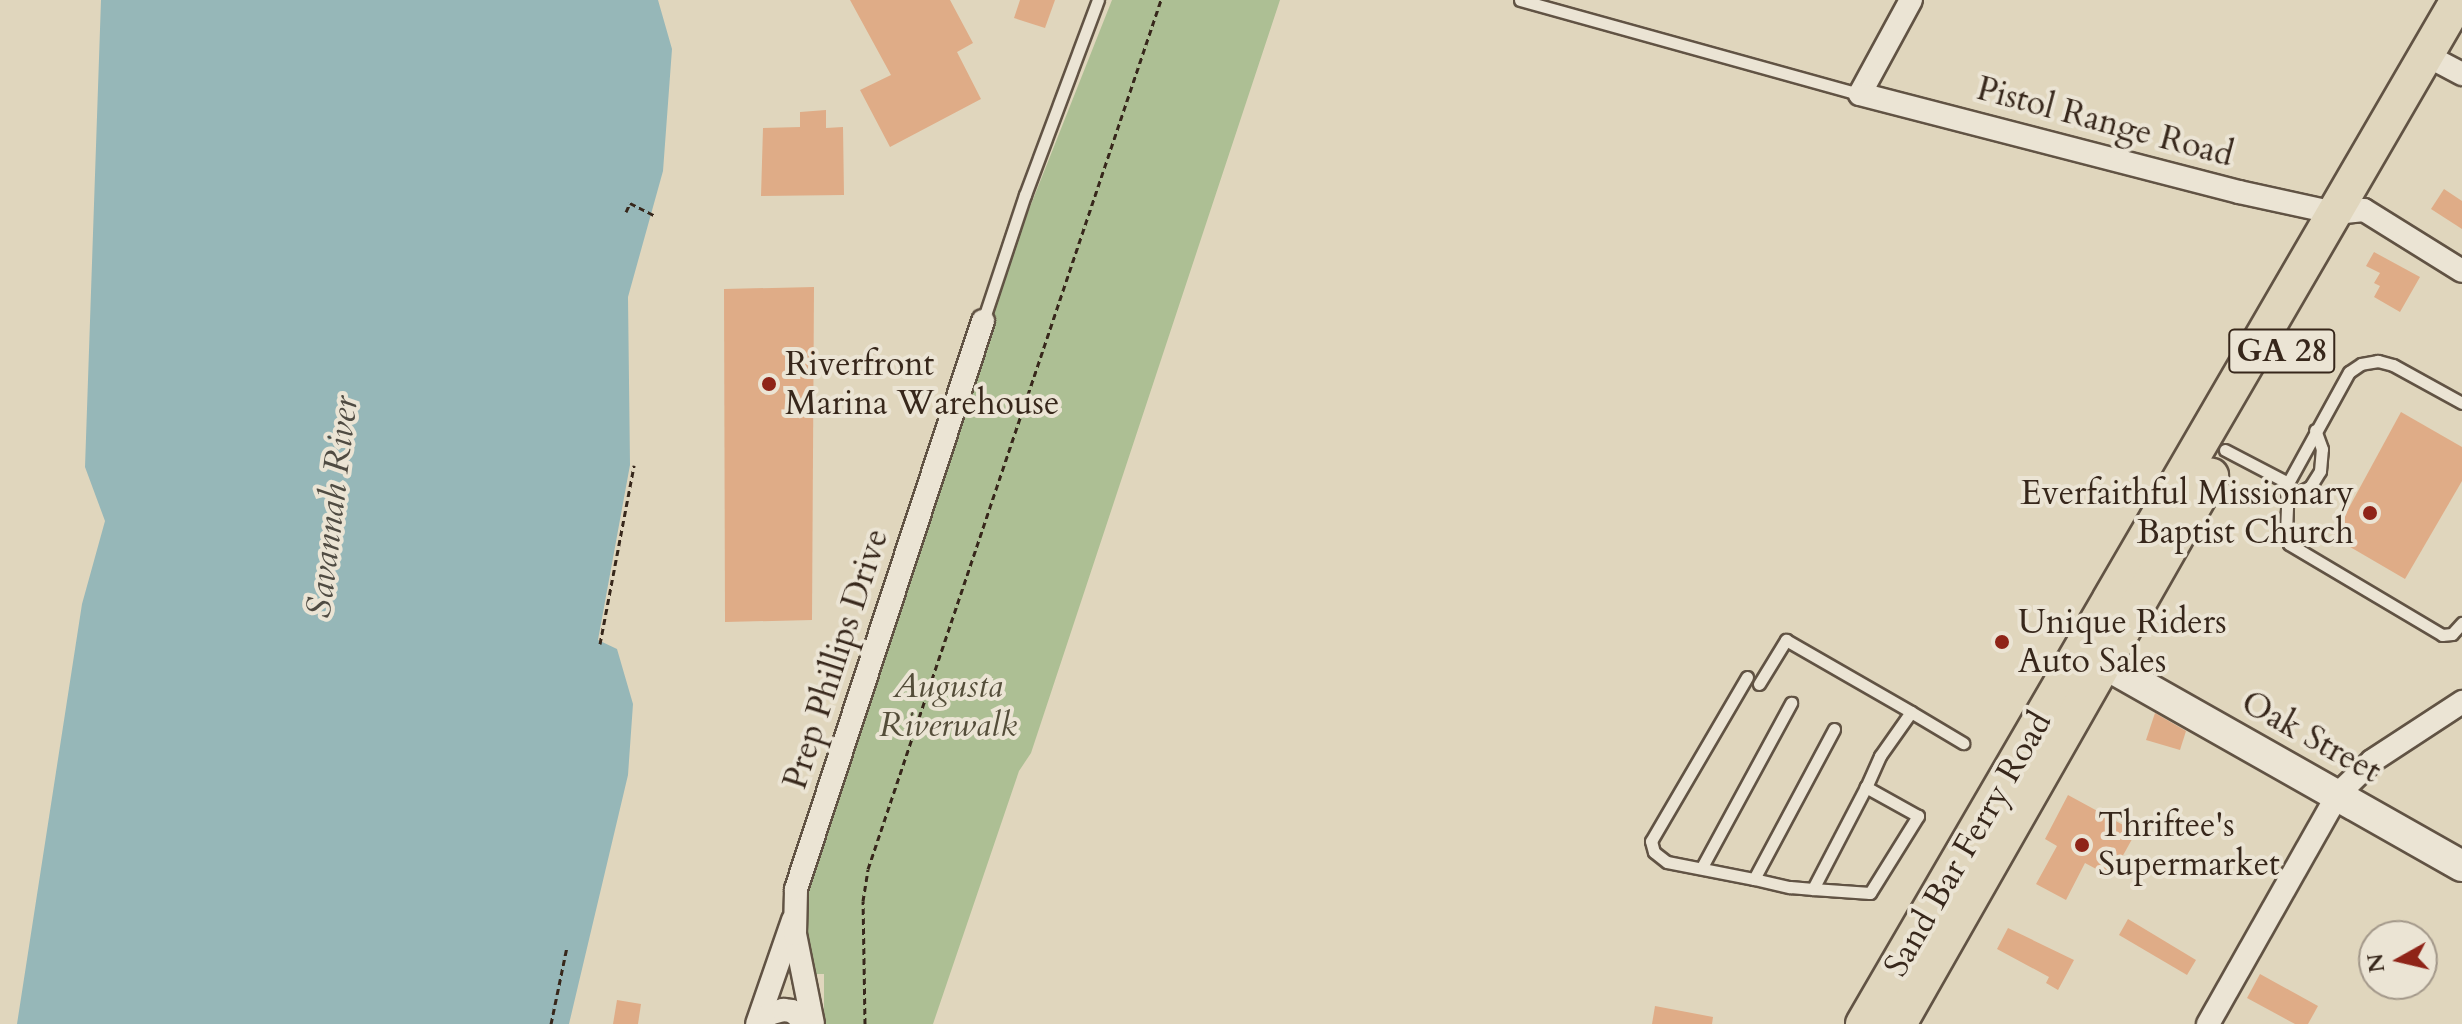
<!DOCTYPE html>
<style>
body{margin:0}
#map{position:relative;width:2462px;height:1024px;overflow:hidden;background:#e0d6bd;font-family:Cardo,serif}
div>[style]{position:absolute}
.green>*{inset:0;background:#adbf94}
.water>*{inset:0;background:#96b7b8}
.building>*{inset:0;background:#dfac87}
.path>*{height:3px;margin-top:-1.5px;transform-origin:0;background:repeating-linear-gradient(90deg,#37271b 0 6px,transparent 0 10px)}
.roads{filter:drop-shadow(2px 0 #615344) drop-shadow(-2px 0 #615344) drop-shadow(0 2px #615344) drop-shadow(0 -2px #615344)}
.lane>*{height:11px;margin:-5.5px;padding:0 5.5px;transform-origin:5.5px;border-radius:5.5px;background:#ebe4d4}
.street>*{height:22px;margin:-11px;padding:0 11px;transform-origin:11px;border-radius:11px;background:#ebe4d4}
.secondary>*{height:30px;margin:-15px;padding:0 15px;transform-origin:15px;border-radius:15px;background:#ebe4d4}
.primary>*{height:34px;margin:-17px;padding:0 17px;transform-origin:17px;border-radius:17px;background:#e0d6bd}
.dots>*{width:22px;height:22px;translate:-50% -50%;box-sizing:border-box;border:4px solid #ebe4d4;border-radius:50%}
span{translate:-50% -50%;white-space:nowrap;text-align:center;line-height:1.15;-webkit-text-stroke:8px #ebe4d4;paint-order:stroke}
.shield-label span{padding:2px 6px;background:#ebe4d4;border:2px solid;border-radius:6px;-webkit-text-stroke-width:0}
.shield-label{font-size:32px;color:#37271b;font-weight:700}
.street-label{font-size:34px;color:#37271b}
.poi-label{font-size:34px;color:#37271b}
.left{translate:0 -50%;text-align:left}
.right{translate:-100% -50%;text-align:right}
.park-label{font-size:34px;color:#544d39;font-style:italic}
.water-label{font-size:36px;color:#4f4b42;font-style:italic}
.north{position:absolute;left:2358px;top:920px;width:80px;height:80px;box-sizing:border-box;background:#ebe4d4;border:2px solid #a3988a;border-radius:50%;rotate:262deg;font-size:22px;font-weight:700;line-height:32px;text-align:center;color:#37271b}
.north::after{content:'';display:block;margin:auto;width:28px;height:36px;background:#8f2418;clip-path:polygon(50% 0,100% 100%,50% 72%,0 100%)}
</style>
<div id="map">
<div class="green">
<div style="clip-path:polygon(1112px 0,1280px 0,1031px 753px,1019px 771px,933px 1024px,824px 1024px,824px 974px,810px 974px,804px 938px,811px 810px,1028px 212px)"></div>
</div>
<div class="water">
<div style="clip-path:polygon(101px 0,658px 0,672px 49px,663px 171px,628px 297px,630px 465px,598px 640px,617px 649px,633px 704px,628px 775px,569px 1024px,17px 1024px,82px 604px,105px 521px,85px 467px)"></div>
</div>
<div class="building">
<div style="clip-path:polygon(850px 0,950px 0,973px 43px,957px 52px,981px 99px,890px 147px,860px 90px,891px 75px)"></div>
<div style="clip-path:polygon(1020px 0,1055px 0,1045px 28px,1014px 18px)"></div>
<div style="clip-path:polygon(826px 110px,826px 128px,843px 127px,844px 195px,761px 196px,763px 128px,800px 127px,800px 112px)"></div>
<div style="clip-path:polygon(2444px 189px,2462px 201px,2462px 229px,2431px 209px)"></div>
<div style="clip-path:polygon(2374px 252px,2420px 277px,2400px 312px,2374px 297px,2380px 286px,2374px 283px,2380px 273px,2366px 266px)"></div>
<div style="clip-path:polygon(814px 287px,812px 620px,725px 622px,724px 289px)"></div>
<div style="clip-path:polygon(2401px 412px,2462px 447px,2462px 481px,2405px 579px,2333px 537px)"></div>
<div style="clip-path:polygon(2155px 713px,2186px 731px,2180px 750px,2146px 740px)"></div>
<div style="clip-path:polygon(2068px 795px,2136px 832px,2111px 877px,2085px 863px,2066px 900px,2036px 884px,2057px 846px,2045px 839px)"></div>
<div style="clip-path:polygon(2128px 919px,2196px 960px,2187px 975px,2119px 935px)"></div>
<div style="clip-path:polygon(2008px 928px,2074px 960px,2058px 990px,2046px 983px,2049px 977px,1997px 949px)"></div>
<div style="clip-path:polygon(2260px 974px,2318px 1006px,2308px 1024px,2295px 1024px,2247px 998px)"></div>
<div style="clip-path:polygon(617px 1000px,641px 1004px,638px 1024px,613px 1024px)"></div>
<div style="clip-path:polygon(1655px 1006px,1713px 1017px,1712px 1024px,1652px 1024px)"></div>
</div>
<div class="path">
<div style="left:626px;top:212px;width:10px;rotate:-66deg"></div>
<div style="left:630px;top:203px;width:27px;rotate:27deg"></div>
<div style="left:600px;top:644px;width:182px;rotate:-79.2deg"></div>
<div style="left:551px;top:1024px;width:79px;rotate:-78.3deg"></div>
<div style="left:865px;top:1024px;width:123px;rotate:-90.9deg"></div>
<div style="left:863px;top:901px;width:32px;rotate:-81deg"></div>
<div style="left:868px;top:869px;width:917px;rotate:-71.37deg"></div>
</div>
<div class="roads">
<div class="lane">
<div style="left:1520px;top:0;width:353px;rotate:15.5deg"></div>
<div style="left:983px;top:321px;width:133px;rotate:-71.6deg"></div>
<div style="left:1025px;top:195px;width:208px;rotate:-69.5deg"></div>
<div style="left:2462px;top:403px;width:79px;rotate:-151.2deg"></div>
<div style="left:2393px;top:365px;width:16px;rotate:-165deg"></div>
<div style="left:2378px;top:361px;width:17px;rotate:170deg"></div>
<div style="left:2361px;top:364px;width:14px;rotate:146deg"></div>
<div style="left:2349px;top:372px;width:127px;rotate:118.8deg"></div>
<div style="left:2288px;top:483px;width:50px;rotate:92.3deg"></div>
<div style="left:2286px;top:533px;width:11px;rotate:75deg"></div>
<div style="left:2289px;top:544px;width:178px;rotate:30.7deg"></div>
<div style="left:2442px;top:635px;width:10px;rotate:-6deg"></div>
<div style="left:2452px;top:634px;width:15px;rotate:-48deg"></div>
<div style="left:2225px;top:450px;width:71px;rotate:27.6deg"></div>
<div style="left:2288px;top:498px;width:25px;rotate:-27deg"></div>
<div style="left:2310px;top:487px;width:19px;rotate:-58deg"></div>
<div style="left:2320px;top:471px;width:22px;rotate:-85deg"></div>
<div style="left:2322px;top:449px;width:20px;rotate:-110deg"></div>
<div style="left:1747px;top:677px;width:190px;rotate:120.3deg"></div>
<div style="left:1651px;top:841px;width:11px;rotate:75deg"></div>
<div style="left:1654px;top:852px;width:16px;rotate:38deg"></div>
<div style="left:1667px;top:862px;width:89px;rotate:11.1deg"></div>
<div style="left:1754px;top:879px;width:170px;rotate:-61.9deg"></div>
<div style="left:1759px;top:684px;width:52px;rotate:-58.5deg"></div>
<div style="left:1786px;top:640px;width:144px;rotate:29.9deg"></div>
<div style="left:1911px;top:712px;width:54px;rotate:125.2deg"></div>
<div style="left:1880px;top:756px;width:34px;rotate:114deg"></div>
<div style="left:1911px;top:712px;width:61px;rotate:30.8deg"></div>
<div style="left:1702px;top:867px;width:187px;rotate:-61.5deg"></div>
<div style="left:1754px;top:879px;width:37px;rotate:13deg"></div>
<div style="left:1790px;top:887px;width:23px;rotate:5deg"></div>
<div style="left:1813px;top:889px;width:57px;rotate:4deg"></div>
<div style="left:1870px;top:893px;width:91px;rotate:-58.1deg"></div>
<div style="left:1918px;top:816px;width:60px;rotate:-150.9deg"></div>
<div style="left:1866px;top:787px;width:115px;rotate:117.5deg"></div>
</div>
<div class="street">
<div style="left:1911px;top:0;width:107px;rotate:118.5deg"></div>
<div style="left:1860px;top:94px;width:391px;rotate:14.5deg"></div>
<div style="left:2239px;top:192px;width:98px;rotate:12.3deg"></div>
<div style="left:2335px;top:213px;width:29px;rotate:-6deg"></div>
<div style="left:2364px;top:210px;width:115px;rotate:31.9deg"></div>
<div style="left:2426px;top:55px;width:41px;rotate:27.8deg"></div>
<div style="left:757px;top:1024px;width:110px;rotate:-70.9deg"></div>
<div style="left:759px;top:1024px;width:14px;rotate:-45deg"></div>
<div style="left:769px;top:1014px;width:15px;rotate:-16deg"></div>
<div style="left:783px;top:1010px;width:9px;rotate:6deg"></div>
<div style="left:792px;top:1011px;width:20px;rotate:41deg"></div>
<div style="left:813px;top:1024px;width:92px;rotate:-101.3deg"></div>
<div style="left:795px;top:934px;width:45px;rotate:-88.7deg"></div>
<div style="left:796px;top:889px;width:598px;rotate:-71.78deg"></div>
<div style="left:2208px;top:1024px;width:264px;rotate:-60.5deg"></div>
<div style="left:2338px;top:794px;width:47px;rotate:-44.1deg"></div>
<div style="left:2372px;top:761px;width:108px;rotate:-33.2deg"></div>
</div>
<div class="secondary">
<div style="left:2085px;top:649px;width:23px;rotate:38deg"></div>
<div style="left:2103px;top:663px;width:412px;rotate:29.5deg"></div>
</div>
<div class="primary">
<div style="left:1863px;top:1024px;width:1184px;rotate:-59.84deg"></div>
<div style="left:1899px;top:1024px;width:631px;rotate:-60.35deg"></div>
</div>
</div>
<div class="dots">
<div style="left:769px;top:384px;background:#8f2418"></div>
<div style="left:2370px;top:513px;background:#8f2418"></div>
<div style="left:2002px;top:642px;background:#8f2418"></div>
<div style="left:2082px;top:845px;background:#8f2418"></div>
</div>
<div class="shield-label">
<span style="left:2282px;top:351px">GA 28</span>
</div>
<div class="street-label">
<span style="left:2105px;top:122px;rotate:15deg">Pistol Range Road</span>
<span style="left:836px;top:659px;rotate:-72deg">Prep Phillips Drive</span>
<span style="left:2311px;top:737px;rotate:29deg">Oak Street</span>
<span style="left:1968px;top:844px;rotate:-60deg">Sand Bar Ferry Road</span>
</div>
<div class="poi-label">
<span class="left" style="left:785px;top:384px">Riverfront<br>Marina Warehouse</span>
<span class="right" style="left:2354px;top:513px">Everfaithful Missionary<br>Baptist Church</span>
<span class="left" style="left:2018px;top:642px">Unique Riders<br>Auto Sales</span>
<span class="left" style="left:2098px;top:845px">Thriftee's<br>Supermarket</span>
</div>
<div class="park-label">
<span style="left:948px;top:706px">Augusta<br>Riverwalk</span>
</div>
<div class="water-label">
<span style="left:332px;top:507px;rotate:-83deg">Savannah River</span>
</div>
<div class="north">N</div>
</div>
